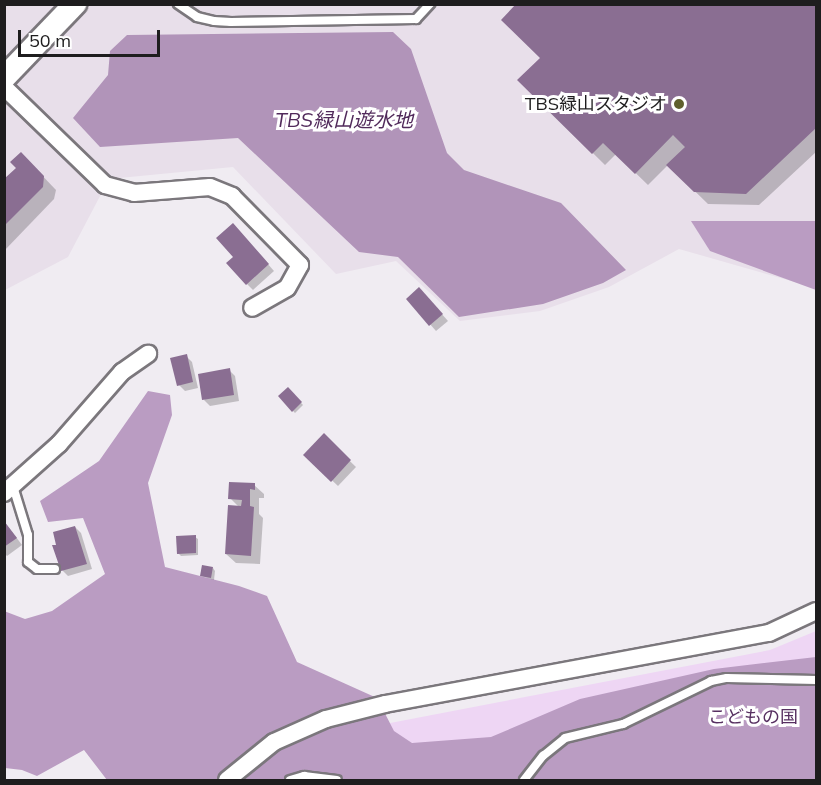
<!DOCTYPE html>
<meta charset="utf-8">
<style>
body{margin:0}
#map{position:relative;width:821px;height:785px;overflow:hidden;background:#f0ecf2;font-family:Mulish,"Noto Sans JP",sans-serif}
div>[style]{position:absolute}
.built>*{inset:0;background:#e8dfea}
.green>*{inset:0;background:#eed6f4}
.forest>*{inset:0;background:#ba9cc2}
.water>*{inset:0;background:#b194b9}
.shadow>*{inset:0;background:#0003}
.building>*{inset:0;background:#8a6e92}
.roads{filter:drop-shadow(2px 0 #7b777c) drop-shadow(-2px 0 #7b777c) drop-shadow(0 2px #7b777c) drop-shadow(0 -2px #7b777c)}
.lane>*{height:8px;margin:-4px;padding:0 4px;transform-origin:4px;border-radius:4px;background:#fff}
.street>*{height:16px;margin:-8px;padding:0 8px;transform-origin:8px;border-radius:8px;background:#fff}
.secondary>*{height:22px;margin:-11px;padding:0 11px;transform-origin:11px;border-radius:11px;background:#fff}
.dots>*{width:16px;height:16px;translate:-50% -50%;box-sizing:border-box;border:3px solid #fff;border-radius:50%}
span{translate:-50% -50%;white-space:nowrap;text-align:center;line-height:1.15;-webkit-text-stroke:6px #fff;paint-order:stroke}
.poi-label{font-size:18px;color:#1e1d1e}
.right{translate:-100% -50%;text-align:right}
.park-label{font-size:18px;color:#573061}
.water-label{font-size:20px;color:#512a5b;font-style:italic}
.frame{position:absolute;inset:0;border:6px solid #1e1d1e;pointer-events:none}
.scale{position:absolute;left:18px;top:30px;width:142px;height:27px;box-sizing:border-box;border:3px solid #1e1d1e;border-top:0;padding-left:8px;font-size:18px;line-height:21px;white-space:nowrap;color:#1e1d1e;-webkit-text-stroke:4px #fff;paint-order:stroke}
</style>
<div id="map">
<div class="built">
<div style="clip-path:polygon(5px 5px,816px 5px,816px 288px,679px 249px,609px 287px,540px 311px,460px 321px,396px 261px,336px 274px,233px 167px,109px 179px,68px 257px,5px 290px)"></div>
</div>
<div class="green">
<div style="clip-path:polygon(816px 631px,816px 780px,252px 780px,385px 724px,770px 650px)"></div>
</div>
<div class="forest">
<div style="clip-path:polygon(691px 221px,816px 221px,816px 290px,710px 251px)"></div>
<div style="clip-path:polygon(148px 391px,170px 395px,172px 415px,148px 483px,165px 567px,239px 586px,267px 596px,297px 662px,377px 698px,394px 731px,412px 743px,491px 737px,580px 699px,714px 669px,816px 657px,816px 780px,107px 780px,84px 750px,37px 776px,22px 770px,5px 768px,4px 611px,25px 619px,52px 611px,105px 574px,83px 518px,48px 522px,40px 501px,99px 461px)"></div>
</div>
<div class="water">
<div style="clip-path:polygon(393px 32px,411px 49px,447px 153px,464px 170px,561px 203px,626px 270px,603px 283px,543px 304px,459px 317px,398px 257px,359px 252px,238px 138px,100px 147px,73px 118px,108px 75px,110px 51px,127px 35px)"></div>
</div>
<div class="shadow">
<div style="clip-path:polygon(518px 4px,816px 4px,816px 152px,759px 205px,708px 204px,668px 165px,648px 185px,616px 154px,605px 165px,519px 80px,542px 58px)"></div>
<div style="clip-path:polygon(34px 167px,56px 190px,54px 199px,4px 251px,4px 181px)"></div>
<div style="clip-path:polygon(239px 231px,274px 271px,253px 290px,247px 284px,235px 258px)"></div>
<div style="clip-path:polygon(425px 295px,448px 321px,436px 331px,408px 299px)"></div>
<div style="clip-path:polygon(186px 356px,192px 362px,198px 388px,185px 391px,179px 385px)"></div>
<div style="clip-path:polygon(229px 370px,235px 376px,239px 401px,210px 406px,204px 400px)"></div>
<div style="clip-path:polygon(288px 389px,303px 405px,295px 413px,280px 397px)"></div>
<div style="clip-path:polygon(324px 436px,356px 467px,338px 486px,305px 455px)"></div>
<div style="clip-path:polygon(254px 485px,264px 494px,264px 498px,259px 498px,259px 514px,263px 518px,260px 564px,236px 563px,226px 554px,239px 507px,230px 498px)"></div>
<div style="clip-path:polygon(4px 521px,22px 545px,7px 556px,4px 553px)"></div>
<div style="clip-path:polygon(75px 527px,81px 533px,92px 569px,68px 576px,62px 570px,58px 546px)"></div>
<div style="clip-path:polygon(195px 537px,198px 539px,198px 555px,181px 556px,178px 553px)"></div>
<div style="clip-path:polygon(213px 568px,215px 571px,214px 580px,202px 576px)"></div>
</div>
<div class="building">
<div style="clip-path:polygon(516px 4px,816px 4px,816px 128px,746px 194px,694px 192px,666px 165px,685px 147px,673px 135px,635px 174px,603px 143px,592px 154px,517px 80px,540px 58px,501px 20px)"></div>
<div style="clip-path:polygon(21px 152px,44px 176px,43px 187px,4px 226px,4px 179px,16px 168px,10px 162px)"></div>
<div style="clip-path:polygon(233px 223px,269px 264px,246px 285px,226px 263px,233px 257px,216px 238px)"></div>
<div style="clip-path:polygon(419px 287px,443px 314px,429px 326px,406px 299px)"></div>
<div style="clip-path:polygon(187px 354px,193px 382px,177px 386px,170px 358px)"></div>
<div style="clip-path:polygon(230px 368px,234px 395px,202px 400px,198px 374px)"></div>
<div style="clip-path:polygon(288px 387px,302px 402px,292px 412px,278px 396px)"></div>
<div style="clip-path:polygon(324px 433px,351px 460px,331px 482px,303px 455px)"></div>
<div style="clip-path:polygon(229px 482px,255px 483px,255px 490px,250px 489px,250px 506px,254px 507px,251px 556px,225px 554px,228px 505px,241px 506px,242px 500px,228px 499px)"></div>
<div style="clip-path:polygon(4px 521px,17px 538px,4px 547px)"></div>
<div style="clip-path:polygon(75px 526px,87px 564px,61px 571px,52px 545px,56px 545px,53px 532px)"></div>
<div style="clip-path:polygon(196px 535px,196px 553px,177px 554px,176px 536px)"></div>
<div style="clip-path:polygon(202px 565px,213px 567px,211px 578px,200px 576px)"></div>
</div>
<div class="roads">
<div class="lane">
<div style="left:178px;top:4px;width:23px;rotate:34deg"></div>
<div style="left:197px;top:17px;width:17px;rotate:13deg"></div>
<div style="left:214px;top:21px;width:17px;rotate:3deg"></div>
<div style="left:231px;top:22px;width:185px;rotate:-0.9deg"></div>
<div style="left:416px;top:19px;width:21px;rotate:-47deg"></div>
<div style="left:12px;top:483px;width:54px;rotate:72.9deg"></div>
<div style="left:28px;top:535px;width:27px;rotate:90deg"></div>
<div style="left:28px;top:562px;width:11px;rotate:38deg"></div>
<div style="left:37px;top:569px;width:18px"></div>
<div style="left:290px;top:780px;width:15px;rotate:-16deg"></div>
<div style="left:304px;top:776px;width:33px;rotate:7deg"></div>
<div style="left:524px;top:780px;width:31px;rotate:-52deg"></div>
<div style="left:543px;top:756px;width:28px;rotate:-39deg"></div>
<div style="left:565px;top:738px;width:60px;rotate:-13.6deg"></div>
<div style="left:623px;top:724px;width:98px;rotate:-26deg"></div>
<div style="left:711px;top:681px;width:16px;rotate:-11deg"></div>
<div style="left:727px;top:678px;width:89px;rotate:1.3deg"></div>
</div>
<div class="street">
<div style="left:4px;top:87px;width:141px;rotate:44.1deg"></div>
<div style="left:105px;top:185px;width:30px;rotate:15deg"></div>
<div style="left:134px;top:193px;width:76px;rotate:-4.5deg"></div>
<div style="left:210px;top:187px;width:24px;rotate:22deg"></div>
<div style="left:232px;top:196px;width:97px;rotate:45.4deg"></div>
<div style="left:300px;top:265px;width:26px;rotate:119deg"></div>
<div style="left:287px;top:288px;width:40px;rotate:150.3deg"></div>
<div style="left:4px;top:493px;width:74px;rotate:-41.7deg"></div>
<div style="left:59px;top:444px;width:96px;rotate:-48.8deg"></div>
<div style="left:122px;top:372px;width:32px;rotate:-35deg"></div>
<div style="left:227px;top:780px;width:60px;rotate:-39deg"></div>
<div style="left:274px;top:742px;width:57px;rotate:-23.9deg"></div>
<div style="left:326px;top:719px;width:61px;rotate:-14.3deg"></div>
<div style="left:385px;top:704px;width:391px;rotate:-10.5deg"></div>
<div style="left:769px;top:633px;width:52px;rotate:-25.1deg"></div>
</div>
<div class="secondary">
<div style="left:4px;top:78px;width:103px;rotate:-46.2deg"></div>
</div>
</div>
<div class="dots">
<div style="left:679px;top:104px;background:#5f602d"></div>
</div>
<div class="poi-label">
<span class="right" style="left:667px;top:104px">TBS緑山スタジオ</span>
</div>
<div class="park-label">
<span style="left:753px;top:717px">こどもの国</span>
</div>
<div class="water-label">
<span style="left:344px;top:119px">TBS緑山遊水地</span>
</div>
<div class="frame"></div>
<div class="scale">50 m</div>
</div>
